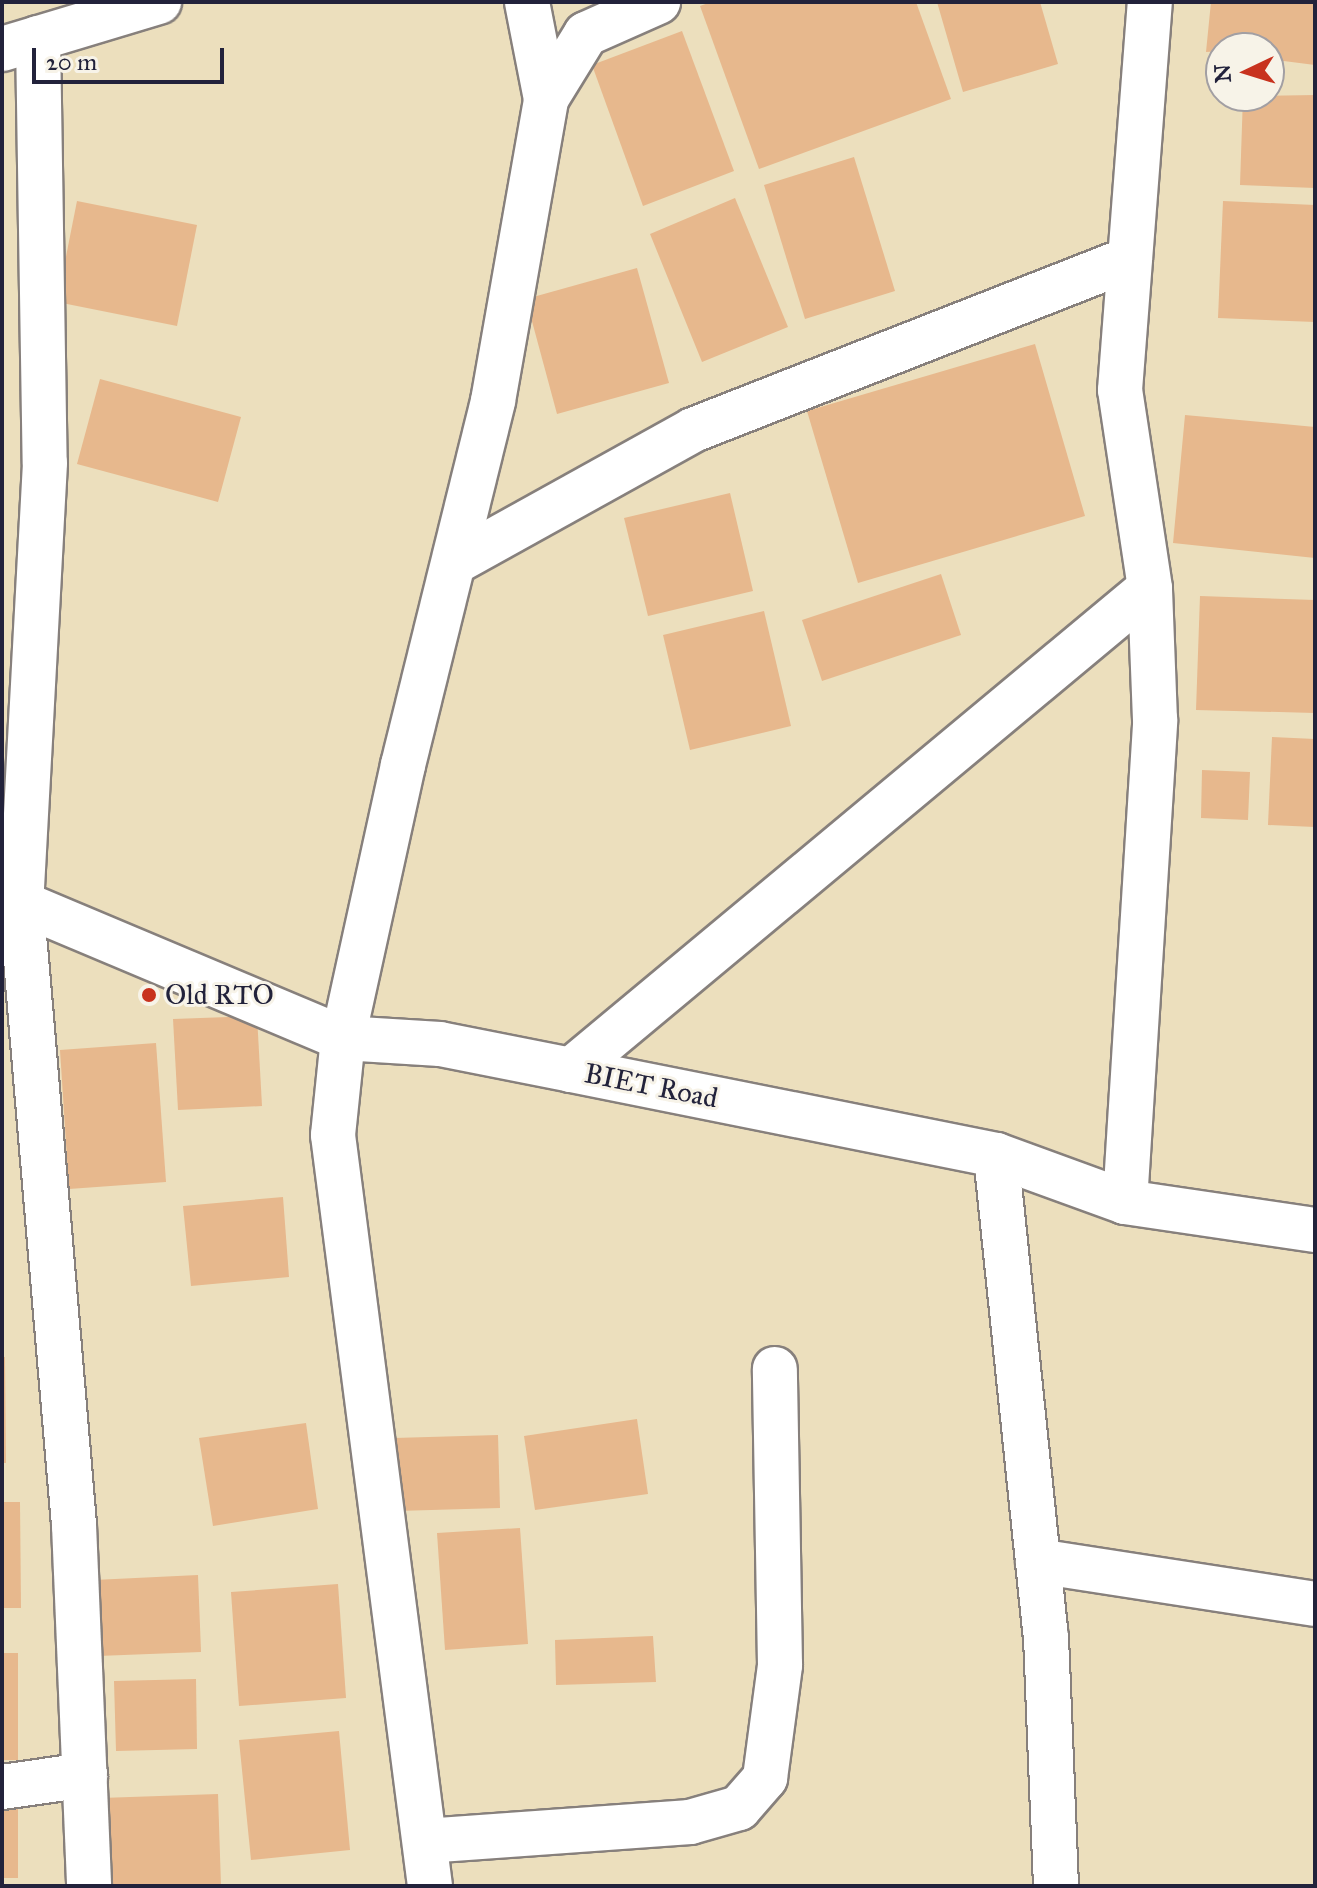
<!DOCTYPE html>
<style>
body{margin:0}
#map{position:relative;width:1317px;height:1888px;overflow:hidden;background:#ecdfbd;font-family:"IM FELL Great Primer",serif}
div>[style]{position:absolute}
.building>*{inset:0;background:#e7b88d}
.roads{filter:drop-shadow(2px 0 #87807c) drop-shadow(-2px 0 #87807c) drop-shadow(0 2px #87807c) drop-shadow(0 -2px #87807c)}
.minor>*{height:44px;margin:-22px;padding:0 22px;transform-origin:22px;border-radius:22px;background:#fff}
.dots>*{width:22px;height:22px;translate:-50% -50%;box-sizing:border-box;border:4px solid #f7f3e8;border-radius:50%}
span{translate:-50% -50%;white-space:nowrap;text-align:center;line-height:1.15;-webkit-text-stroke:6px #f7f3e8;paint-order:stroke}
.poi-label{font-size:28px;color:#22223b}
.left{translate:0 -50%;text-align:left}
.street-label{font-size:28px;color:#22223b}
.frame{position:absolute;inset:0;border:4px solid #22223b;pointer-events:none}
.north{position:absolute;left:1205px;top:32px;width:80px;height:80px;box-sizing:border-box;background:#f7f3e8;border:2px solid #a29fa3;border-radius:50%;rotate:266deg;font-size:22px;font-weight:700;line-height:32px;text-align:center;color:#22223b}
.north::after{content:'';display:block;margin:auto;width:28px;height:36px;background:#c8321e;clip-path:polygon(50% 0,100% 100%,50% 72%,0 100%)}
.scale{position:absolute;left:32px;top:48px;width:192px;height:36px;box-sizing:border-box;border:4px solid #22223b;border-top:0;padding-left:10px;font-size:24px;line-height:28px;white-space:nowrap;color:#22223b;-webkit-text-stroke:6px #f7f3e8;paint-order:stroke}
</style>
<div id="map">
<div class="building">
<div style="clip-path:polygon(711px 2px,916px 2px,951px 99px,759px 169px,700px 6px)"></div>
<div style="clip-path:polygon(937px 2px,1040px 2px,1058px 64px,963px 92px)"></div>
<div style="clip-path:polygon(1211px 2px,1315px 2px,1315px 65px,1269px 59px,1269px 48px,1206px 52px)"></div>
<div style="clip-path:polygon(682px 31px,734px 171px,643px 206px,592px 65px)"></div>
<div style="clip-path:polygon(1315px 95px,1315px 188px,1240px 185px,1243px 96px)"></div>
<div style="clip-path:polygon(854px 157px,895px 291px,805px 319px,764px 185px)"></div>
<div style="clip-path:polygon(735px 198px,788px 327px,702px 362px,650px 234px)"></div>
<div style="clip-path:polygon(77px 201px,197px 225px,177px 326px,57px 302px)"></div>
<div style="clip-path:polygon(1223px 201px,1315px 205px,1315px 322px,1218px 318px)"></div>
<div style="clip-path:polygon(637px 268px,669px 383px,557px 414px,526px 299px)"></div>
<div style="clip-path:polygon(1035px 344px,1085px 516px,858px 583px,807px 411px)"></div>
<div style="clip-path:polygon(100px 379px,241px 417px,218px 502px,77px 464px)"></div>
<div style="clip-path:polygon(1185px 415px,1315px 427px,1315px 558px,1173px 543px)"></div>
<div style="clip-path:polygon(730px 493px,753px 591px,648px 616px,624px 518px)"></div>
<div style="clip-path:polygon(941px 574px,961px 635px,822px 681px,802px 620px)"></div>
<div style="clip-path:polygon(1200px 596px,1315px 600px,1315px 713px,1196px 710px)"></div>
<div style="clip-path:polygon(764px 611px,791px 726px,690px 750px,663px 635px)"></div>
<div style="clip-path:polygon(1272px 737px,1315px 739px,1315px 827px,1268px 825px)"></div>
<div style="clip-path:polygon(1202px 770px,1250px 772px,1248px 820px,1201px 818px)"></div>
<div style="clip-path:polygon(257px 1016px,262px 1106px,178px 1110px,173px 1019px)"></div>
<div style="clip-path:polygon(156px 1043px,166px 1182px,69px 1189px,60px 1050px)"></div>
<div style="clip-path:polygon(283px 1197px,289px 1277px,191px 1286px,183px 1206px)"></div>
<div style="clip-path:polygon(2px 1357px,5px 1357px,6px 1463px,2px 1463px)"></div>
<div style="clip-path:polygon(637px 1419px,648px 1494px,535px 1510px,524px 1436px)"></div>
<div style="clip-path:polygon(306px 1423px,318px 1509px,213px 1526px,199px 1438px)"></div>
<div style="clip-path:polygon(498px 1435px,500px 1508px,397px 1511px,394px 1438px)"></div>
<div style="clip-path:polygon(2px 1502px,20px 1502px,21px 1608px,2px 1608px)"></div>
<div style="clip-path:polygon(520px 1528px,528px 1644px,445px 1650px,437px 1533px)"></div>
<div style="clip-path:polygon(198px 1575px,201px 1652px,98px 1656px,94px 1580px)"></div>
<div style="clip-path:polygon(338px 1584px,346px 1698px,239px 1706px,231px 1592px)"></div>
<div style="clip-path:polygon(653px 1636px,656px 1682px,556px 1685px,555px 1640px)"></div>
<div style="clip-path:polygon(2px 1653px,18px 1653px,18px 1760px,2px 1760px)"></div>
<div style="clip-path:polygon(196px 1679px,197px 1749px,116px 1751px,114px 1681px)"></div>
<div style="clip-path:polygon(339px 1731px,350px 1850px,251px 1860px,239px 1740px)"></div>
<div style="clip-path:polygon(2px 1772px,18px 1772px,18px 1878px,2px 1878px)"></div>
<div style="clip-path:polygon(218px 1794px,221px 1886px,104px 1886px,101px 1798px)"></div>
</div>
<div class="roads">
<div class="minor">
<div style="left:38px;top:38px;width:425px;rotate:89.1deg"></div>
<div style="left:45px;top:463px;width:438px;rotate:93.1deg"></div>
<div style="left:21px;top:900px;width:627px;rotate:85.15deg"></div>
<div style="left:74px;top:1525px;width:361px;rotate:87.6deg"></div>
<div style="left:2px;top:49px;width:164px;rotate:-16.7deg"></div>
<div style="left:546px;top:99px;width:76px;rotate:-58.4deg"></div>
<div style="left:586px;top:34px;width:79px;rotate:-24deg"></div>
<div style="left:455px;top:562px;width:272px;rotate:-29deg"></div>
<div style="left:693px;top:430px;width:469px;rotate:-21.4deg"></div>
<div style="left:2px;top:895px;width:370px;rotate:22.8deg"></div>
<div style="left:343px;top:1038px;width:97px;rotate:3.5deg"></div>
<div style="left:440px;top:1044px;width:134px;rotate:11.2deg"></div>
<div style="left:571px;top:1070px;width:433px;rotate:11.3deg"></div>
<div style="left:996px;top:1155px;width:137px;rotate:20deg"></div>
<div style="left:1125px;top:1202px;width:192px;rotate:8.4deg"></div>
<div style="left:571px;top:1070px;width:753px;rotate:-39.78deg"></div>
<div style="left:996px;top:1155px;width:485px;rotate:84.1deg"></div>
<div style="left:1046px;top:1637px;width:249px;rotate:87.7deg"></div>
<div style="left:1125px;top:1202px;width:483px;rotate:-86.4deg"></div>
<div style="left:1155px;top:720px;width:132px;rotate:-92.2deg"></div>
<div style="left:1150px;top:588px;width:200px;rotate:-98.6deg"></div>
<div style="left:1120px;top:390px;width:389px;rotate:-85.6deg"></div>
<div style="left:1038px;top:1561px;width:280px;rotate:8.8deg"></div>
<div style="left:2px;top:1787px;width:84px;rotate:-8.2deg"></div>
<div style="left:425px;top:1841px;width:266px;rotate:-4.1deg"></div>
<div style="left:690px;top:1822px;width:51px;rotate:-15.9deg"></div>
<div style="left:739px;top:1808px;width:40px;rotate:-49deg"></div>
<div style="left:765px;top:1778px;width:114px;rotate:-82.4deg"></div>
<div style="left:780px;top:1665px;width:296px;rotate:-91deg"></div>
<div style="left:430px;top:1886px;width:757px;rotate:-97.36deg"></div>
<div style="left:333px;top:1135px;width:98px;rotate:-84.1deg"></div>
<div style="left:343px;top:1038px;width:280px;rotate:-77.6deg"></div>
<div style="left:403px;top:765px;width:375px;rotate:-76.1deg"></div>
<div style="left:493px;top:401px;width:307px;rotate:-80deg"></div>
<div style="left:546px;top:99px;width:99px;rotate:-101.1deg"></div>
</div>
</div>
<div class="dots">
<div style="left:149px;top:995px;background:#c8321e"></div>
</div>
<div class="poi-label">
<span class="left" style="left:165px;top:995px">Old RTO</span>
</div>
<div class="street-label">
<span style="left:651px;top:1086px;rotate:11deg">BIET Road</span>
</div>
<div class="frame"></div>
<div class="north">N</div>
<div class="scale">20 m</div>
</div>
